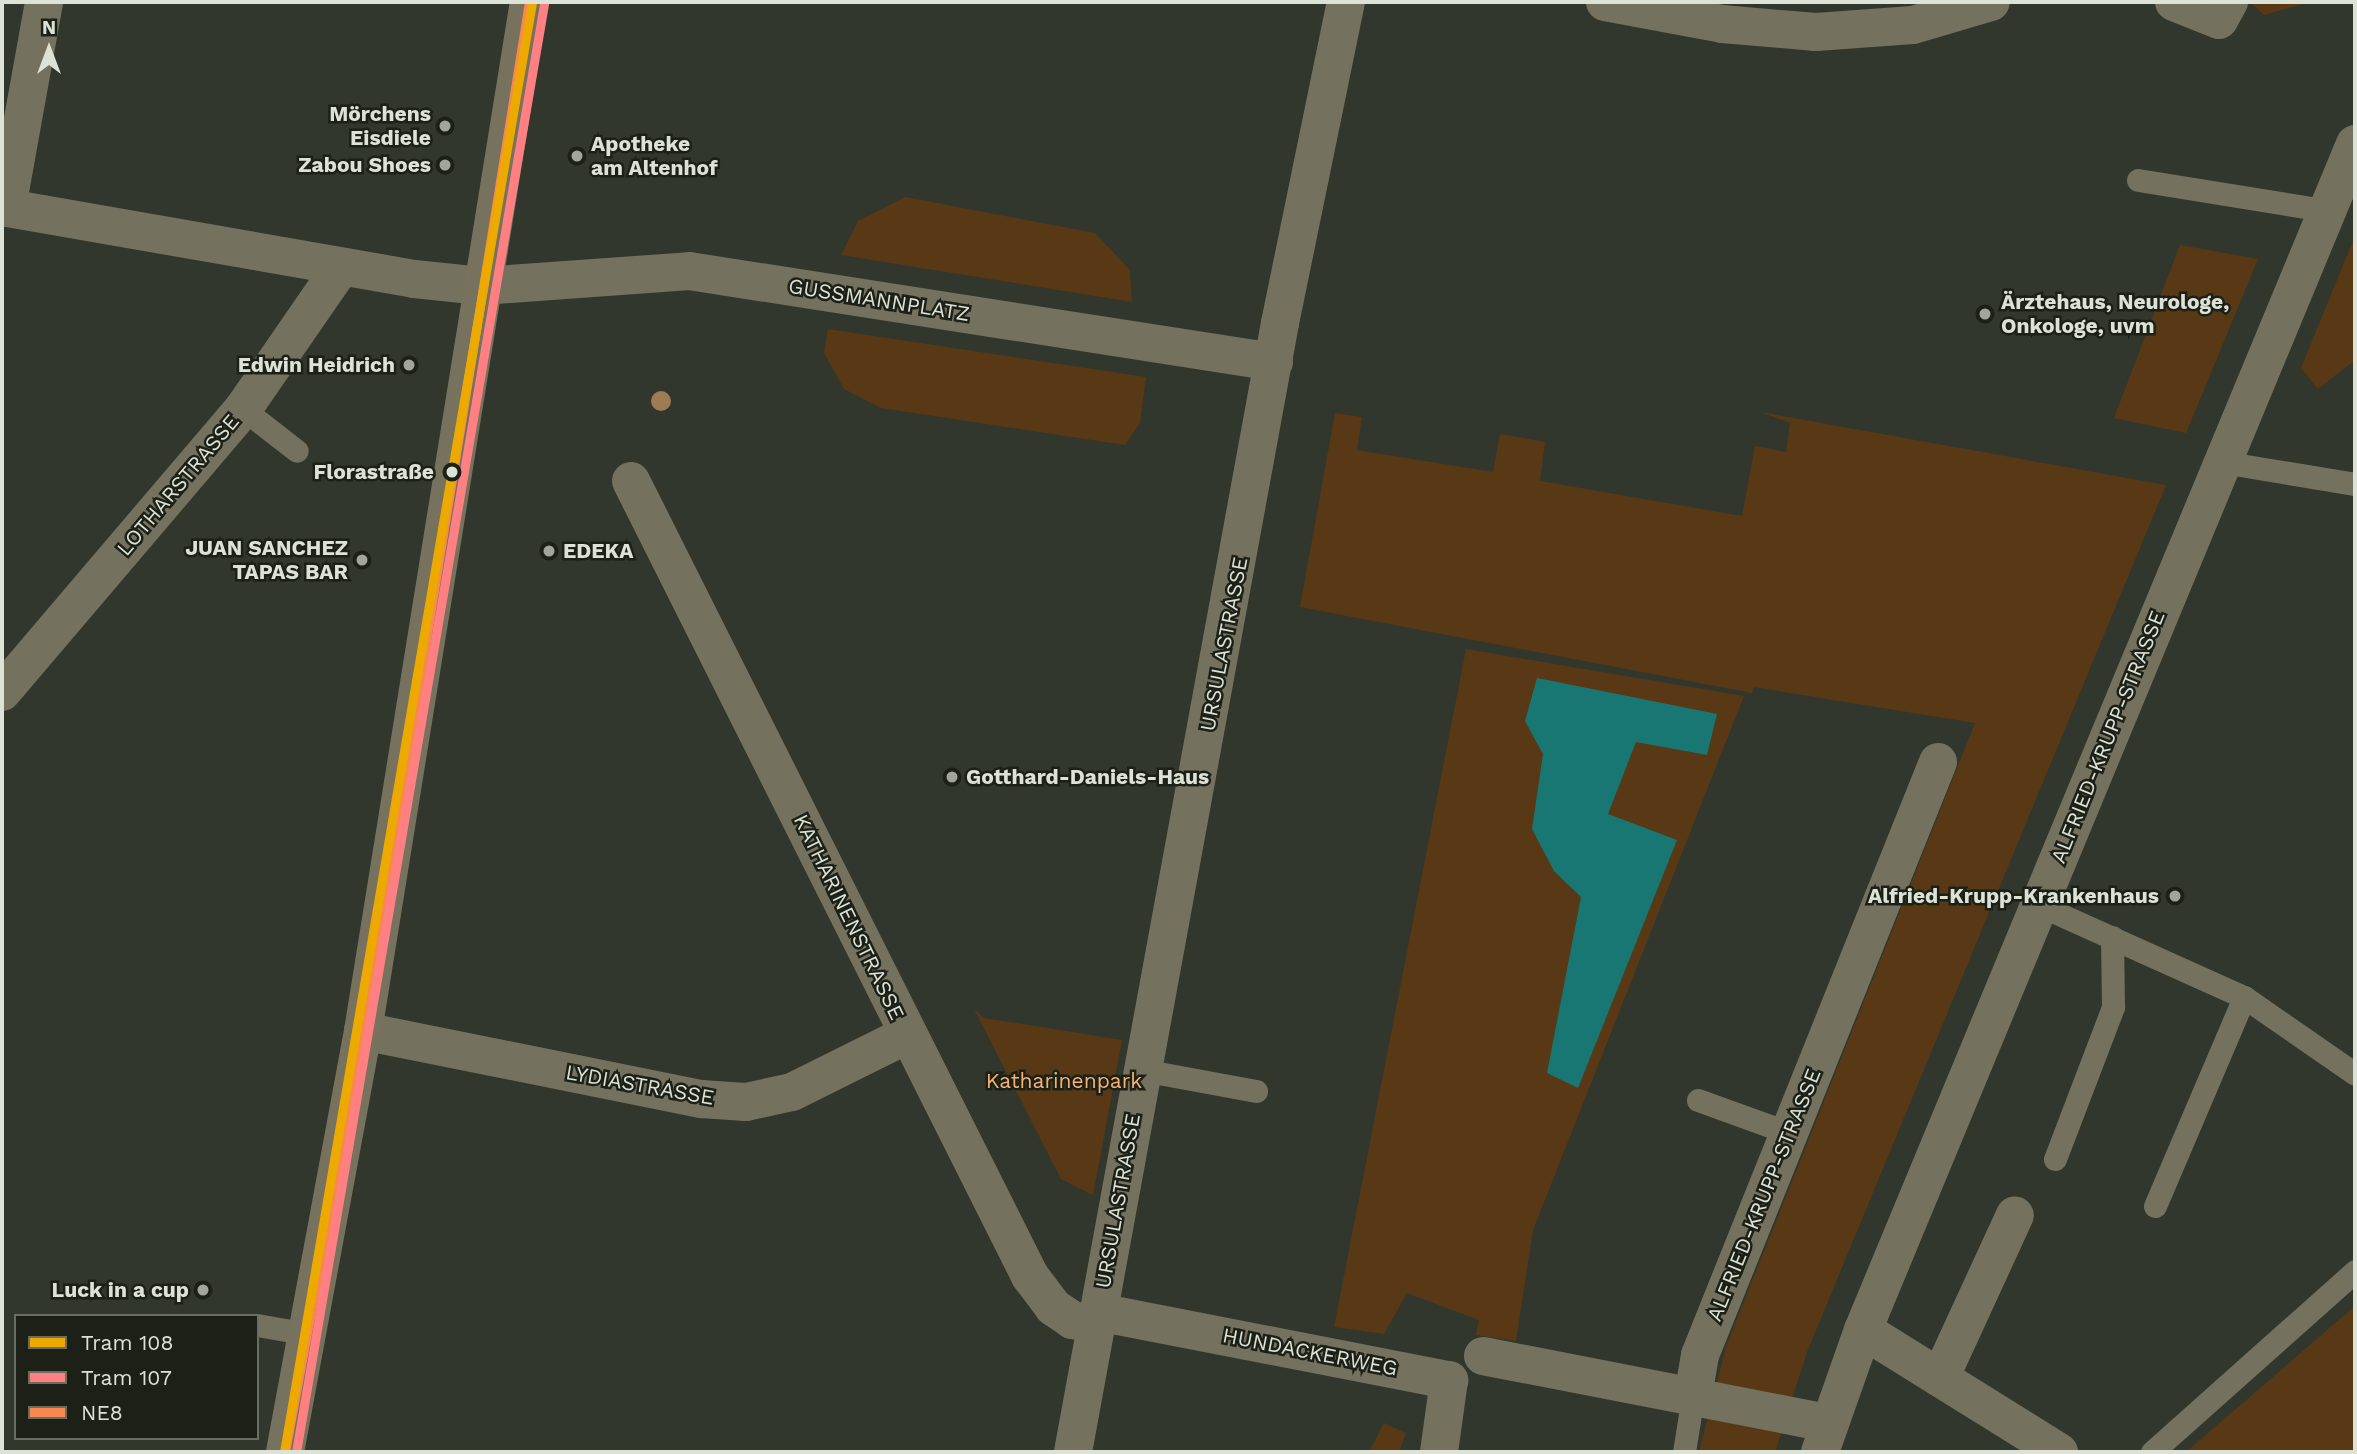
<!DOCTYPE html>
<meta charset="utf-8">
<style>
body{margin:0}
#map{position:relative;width:2357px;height:1454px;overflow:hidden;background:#31372c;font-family:"Work Sans",sans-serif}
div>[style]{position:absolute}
.green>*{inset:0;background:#593915}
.water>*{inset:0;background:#187773}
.lane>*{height:23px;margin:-11.5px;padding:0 11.5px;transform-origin:11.5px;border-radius:11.5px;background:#74715e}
.street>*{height:38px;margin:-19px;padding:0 19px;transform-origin:19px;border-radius:19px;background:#74715e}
.secondary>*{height:38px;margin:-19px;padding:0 19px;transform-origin:19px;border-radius:19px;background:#76725e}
.bus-1>*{height:9px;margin:-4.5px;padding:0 4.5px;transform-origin:4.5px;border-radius:4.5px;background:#f88751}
.tram-1>*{height:9px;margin:-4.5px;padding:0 4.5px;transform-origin:4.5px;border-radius:4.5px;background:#eca900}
.tram-2>*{height:9px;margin:-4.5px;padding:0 4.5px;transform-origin:4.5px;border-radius:4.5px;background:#ff8082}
.trees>*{width:20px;height:20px;margin:-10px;border-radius:50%;background:#9d7b54}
.dots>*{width:19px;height:19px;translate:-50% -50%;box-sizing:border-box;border:4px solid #1c2017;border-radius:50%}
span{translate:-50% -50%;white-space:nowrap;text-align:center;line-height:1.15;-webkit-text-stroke:5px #1c2017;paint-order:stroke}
.poi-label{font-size:21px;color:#dce2d5;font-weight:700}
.right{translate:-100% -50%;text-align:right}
.left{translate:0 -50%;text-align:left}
.street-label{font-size:21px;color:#dce2d5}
.stop-label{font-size:21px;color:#dce2d5;font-weight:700}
.park-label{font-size:21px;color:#f5b275}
.frame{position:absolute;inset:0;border:4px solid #dce2d5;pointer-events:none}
.legend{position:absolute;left:14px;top:1314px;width:245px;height:126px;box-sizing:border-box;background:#1c2017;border:2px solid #696e63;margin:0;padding:9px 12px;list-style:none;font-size:21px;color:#dce2d5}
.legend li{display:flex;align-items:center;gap:14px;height:35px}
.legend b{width:35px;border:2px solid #696e63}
.north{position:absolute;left:14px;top:14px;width:70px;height:70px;-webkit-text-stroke:5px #1c2017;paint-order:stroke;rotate:0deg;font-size:19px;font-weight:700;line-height:28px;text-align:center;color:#dce2d5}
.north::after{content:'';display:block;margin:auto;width:24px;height:32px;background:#dce2d5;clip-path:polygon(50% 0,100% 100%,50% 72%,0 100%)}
</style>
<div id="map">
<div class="green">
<div style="clip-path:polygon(2250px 2px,2310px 2px,2264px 15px)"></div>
<div style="clip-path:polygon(905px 197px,1095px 233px,1130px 270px,1132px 302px,841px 255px,858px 221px)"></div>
<div style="clip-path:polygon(2355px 236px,2355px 360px,2318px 389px,2301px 368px)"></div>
<div style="clip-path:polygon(2180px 245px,2258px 259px,2186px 433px,2114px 418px)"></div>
<div style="clip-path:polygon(828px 329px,1146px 377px,1140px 423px,1125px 445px,881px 408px,844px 389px,824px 353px)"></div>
<div style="clip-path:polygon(1760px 412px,2166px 485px,1807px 1352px,1775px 1452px,1699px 1452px,1726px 1347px,1975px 723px,1754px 687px,1752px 693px,1300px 607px,1335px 413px,1362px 417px,1357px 450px,1493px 472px,1500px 434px,1545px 442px,1540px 481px,1742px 516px,1755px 446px,1786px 452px,1790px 423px)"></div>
<div style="clip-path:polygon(1466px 649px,1744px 696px,1533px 1230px,1516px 1341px,1476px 1335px,1479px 1320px,1407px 1293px,1384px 1334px,1334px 1327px)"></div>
<div style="clip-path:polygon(974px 1009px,984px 1018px,1122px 1040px,1093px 1195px,1061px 1179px)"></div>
<div style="clip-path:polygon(2355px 1306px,2355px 1452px,2186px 1452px)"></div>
<div style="clip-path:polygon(1384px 1423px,1406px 1433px,1399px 1452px,1369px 1452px)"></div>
</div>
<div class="water">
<div style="clip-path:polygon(1537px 678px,1717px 714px,1707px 755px,1636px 742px,1608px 814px,1677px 840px,1578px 1088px,1547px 1073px,1581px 897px,1554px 871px,1532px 829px,1543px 754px,1525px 721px)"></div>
</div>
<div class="lane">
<div style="left:2138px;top:180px;width:193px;rotate:9.2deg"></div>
<div style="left:243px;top:409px;width:68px;rotate:37.9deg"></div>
<div style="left:2222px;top:462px;width:135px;rotate:9.4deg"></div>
<div style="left:2039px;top:905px;width:225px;rotate:24.2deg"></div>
<div style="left:2244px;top:997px;width:135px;rotate:34.7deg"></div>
<div style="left:1142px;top:1070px;width:116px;rotate:10.4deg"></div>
<div style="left:1698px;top:1100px;width:97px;rotate:19.9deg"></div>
<div style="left:2055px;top:1159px;width:163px;rotate:-69.1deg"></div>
<div style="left:2113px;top:1007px;width:70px;rotate:-90.8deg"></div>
<div style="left:2155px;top:1206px;width:227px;rotate:-66.9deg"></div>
<div style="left:257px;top:1325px;width:52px;rotate:10deg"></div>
<div style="left:1684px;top:1452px;width:57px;rotate:-80.9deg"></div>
<div style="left:2152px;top:1452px;width:272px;rotate:-41.7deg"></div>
</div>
<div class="street">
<div style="left:1605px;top:2px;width:119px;rotate:10.6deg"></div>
<div style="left:1722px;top:24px;width:94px;rotate:4.9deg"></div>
<div style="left:1816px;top:32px;width:97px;rotate:-4.1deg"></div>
<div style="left:1913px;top:25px;width:81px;rotate:-16.4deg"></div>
<div style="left:2174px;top:2px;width:48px;rotate:21.8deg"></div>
<div style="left:2219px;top:20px;width:21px;rotate:-61deg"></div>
<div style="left:2px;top:207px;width:418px;rotate:9.9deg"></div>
<div style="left:414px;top:279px;width:68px;rotate:5.9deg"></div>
<div style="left:482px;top:286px;width:208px;rotate:-4.1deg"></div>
<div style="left:689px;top:271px;width:592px;rotate:8.84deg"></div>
<div style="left:7px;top:208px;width:209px;rotate:-79.8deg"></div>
<div style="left:631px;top:481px;width:890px;rotate:63.35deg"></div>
<div style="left:1030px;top:1276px;width:39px;rotate:53deg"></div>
<div style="left:1053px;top:1307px;width:23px;rotate:34deg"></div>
<div style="left:1072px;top:1320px;width:24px;rotate:9deg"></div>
<div style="left:2px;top:692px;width:372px;rotate:-49.6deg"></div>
<div style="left:243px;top:409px;width:173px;rotate:-55.4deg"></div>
<div style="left:363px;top:1031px;width:345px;rotate:11.4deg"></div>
<div style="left:701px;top:1099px;width:45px;rotate:3.8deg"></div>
<div style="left:746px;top:1102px;width:47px;rotate:-12.3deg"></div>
<div style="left:792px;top:1092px;width:128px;rotate:-26.4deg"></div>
<div style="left:1098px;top:1312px;width:358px;rotate:11deg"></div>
<div style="left:1449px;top:1380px;width:73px;rotate:97.9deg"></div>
<div style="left:1863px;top:1330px;width:231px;rotate:31.9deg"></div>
<div style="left:1483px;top:1356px;width:350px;rotate:11deg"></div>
<div style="left:1940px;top:1378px;width:179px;rotate:-65.3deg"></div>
<div style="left:1693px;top:1396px;width:42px;rotate:-80.3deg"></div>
<div style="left:1700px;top:1355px;width:639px;rotate:-68.13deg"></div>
<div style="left:1073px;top:1452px;width:1148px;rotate:-79.61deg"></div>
<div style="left:1280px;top:323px;width:328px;rotate:-78.4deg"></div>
<div style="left:1820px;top:1452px;width:129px;rotate:-70.6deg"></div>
<div style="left:1863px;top:1330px;width:1284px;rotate:-67.47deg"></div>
</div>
<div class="secondary">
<div style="left:285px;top:1452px;width:428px;rotate:-79.5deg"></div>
<div style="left:363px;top:1031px;width:1042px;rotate:-80.84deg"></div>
</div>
<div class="bus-1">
<div style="left:285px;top:1452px;width:428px;rotate:-79.5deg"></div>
<div style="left:363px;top:1031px;width:1042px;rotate:-80.84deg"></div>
</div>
<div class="tram-1">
<div style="left:284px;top:1452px;width:1471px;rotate:-80.29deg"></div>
</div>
<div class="tram-2">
<div style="left:296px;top:1452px;width:1469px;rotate:-80.28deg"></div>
</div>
<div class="trees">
<div style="left:661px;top:401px"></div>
</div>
<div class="dots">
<div style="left:445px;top:126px;background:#a0a69a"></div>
<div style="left:577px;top:156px;background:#a0a69a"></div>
<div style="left:445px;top:165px;background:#a0a69a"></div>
<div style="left:1985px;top:314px;background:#a0a69a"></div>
<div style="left:409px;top:365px;background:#a0a69a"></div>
<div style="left:452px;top:472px;background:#dce2d5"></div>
<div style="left:549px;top:551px;background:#a0a69a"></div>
<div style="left:362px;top:560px;background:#a0a69a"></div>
<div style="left:952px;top:777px;background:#a0a69a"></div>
<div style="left:2175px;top:896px;background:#a0a69a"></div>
<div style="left:203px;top:1290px;background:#a0a69a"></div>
</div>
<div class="poi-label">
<span class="right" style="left:431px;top:126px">Mörchens<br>Eisdiele</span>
<span class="left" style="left:591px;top:156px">Apotheke<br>am Altenhof</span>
<span class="right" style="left:431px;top:165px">Zabou Shoes</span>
<span class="left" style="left:2001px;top:314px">Ärztehaus, Neurologe,<br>Onkologe, uvm</span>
<span class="right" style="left:395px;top:365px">Edwin Heidrich</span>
<span class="right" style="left:348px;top:560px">JUAN SANCHEZ<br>TAPAS BAR</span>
<span class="left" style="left:563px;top:551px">EDEKA</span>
<span class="left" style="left:966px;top:777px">Gotthard-Daniels-Haus</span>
<span class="right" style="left:2159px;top:896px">Alfried-Krupp-Krankenhaus</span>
<span class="right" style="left:189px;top:1290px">Luck in a cup</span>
</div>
<div class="street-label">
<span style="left:879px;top:300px;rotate:9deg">GUSSMANNPLATZ</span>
<span style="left:178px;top:485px;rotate:-50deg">LOTHARSTRASSE</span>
<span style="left:1224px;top:644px;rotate:-79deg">URSULASTRASSE</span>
<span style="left:2108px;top:737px;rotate:-68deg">ALFRIED-KRUPP-STRASSE</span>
<span style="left:849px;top:917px;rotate:64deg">KATHARINENSTRASSE</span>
<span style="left:640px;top:1085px;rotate:10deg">LYDIASTRASSE</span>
<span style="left:1764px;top:1195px;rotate:-68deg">ALFRIED-KRUPP-STRASSE</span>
<span style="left:1118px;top:1201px;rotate:-80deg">URSULASTRASSE</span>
<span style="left:1310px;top:1352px;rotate:11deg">HUNDACKERWEG</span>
</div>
<div class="stop-label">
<span class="right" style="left:434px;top:472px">Florastraße</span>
</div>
<div class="park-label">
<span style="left:1064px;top:1081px">Katharinenpark</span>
</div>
<div class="frame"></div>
<ul class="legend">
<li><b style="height:9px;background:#eca900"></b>Tram 108</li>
<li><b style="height:9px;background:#ff8082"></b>Tram 107</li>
<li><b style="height:9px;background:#f88751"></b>NE8</li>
</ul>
<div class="north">N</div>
</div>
